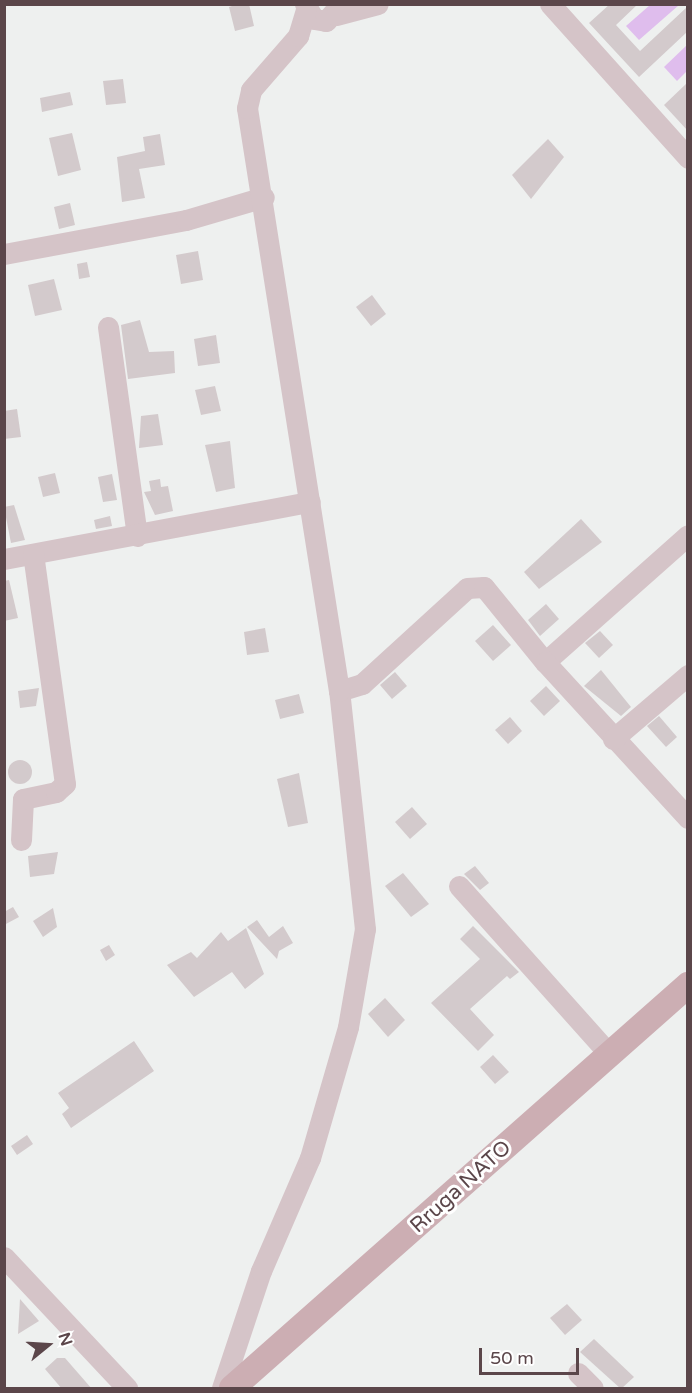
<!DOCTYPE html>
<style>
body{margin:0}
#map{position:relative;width:692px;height:1393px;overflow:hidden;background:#eef0ef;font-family:"Varela Round",sans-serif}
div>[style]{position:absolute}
.green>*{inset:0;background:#dfbded}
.building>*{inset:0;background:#d3cacc}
.round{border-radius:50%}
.minor>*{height:21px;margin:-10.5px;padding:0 10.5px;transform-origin:10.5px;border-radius:10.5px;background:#d5c4c8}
.major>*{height:26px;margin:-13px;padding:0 13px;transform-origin:13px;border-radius:13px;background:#ccaeb3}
span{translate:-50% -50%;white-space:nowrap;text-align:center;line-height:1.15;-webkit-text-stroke:6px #fff;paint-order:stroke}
.street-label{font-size:21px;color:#5b464a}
.frame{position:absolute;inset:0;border:6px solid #5b464a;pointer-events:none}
.north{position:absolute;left:18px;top:1315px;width:60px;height:60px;-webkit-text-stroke:4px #fff;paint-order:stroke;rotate:72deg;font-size:16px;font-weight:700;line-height:24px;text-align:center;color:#5b464a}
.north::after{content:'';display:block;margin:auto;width:21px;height:27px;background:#5b464a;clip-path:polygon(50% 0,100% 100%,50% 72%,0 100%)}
.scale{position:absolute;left:479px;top:1348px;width:100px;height:27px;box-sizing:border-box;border:3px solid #5b464a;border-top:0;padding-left:8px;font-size:18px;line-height:21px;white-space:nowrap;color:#5b464a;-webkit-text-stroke:4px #fff;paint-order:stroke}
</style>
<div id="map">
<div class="green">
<div style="clip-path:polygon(650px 5px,679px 5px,639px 40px,626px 26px)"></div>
<div style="clip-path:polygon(687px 45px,687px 71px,677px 81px,664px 67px)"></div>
</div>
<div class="building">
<div style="clip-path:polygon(238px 4px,249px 4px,254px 26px,235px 31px,229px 7px)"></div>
<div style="clip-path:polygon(610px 4px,638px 4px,616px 25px,640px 51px,687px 7px,687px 32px,639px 77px,589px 23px)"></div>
<div style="clip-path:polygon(123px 79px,126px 103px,106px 105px,103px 81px)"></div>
<div style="clip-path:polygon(687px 83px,687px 130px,664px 105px)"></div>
<div style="clip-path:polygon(70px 92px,73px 105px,42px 112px,40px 98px)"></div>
<div style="clip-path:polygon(72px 133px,81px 170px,58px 176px,49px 138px)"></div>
<div style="clip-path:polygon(160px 134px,165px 165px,139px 169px,145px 198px,122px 202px,117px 157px,145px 151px,143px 137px)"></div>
<div style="clip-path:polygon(548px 139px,564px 157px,531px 199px,512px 175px)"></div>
<div style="clip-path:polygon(70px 203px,75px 225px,59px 229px,54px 207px)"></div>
<div style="clip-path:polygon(198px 251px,203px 280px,181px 284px,176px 255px)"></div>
<div style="clip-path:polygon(87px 262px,90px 277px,79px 279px,77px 264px)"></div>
<div style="clip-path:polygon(54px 279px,62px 310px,35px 316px,28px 285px)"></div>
<div style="clip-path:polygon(372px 295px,386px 314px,371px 326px,356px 307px)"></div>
<div style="clip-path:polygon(140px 320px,149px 352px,174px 351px,175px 373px,128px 379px,121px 325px)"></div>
<div style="clip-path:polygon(216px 335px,220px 363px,198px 366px,194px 339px)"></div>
<div style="clip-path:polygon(215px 386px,221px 411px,201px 415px,195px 390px)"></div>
<div style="clip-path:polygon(17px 409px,21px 437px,4px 439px,4px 411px)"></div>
<div style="clip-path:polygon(158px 414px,163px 445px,139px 448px,141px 416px)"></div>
<div style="clip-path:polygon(230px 441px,235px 488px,216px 492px,205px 445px)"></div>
<div style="clip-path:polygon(55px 473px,60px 493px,43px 497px,38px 477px)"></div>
<div style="clip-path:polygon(112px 474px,117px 500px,103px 502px,98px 477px)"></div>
<div style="clip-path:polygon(160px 479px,161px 487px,168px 486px,173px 511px,155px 515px,144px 492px,151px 491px,149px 481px)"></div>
<div style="clip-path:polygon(14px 505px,25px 540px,11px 543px,4px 507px)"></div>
<div style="clip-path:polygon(110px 516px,112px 526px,96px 529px,94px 520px)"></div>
<div style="clip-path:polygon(581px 519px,602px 542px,539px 589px,524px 572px)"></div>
<div style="clip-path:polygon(9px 580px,18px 618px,4px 621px,4px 581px)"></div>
<div style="clip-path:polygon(546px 604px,559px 619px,540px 636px,528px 620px)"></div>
<div style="clip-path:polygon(493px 625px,511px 645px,493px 661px,475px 641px)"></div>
<div style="clip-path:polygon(265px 628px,269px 652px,247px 655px,244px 632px)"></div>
<div style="clip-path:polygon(600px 631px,613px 645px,599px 658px,585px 643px)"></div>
<div style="clip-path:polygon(601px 670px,631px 707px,621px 716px,584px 686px)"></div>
<div style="clip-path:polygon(395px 672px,407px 686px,392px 699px,380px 685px)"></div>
<div style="clip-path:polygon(546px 686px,560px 701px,544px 716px,530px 701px)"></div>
<div style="clip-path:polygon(39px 688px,36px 706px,20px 708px,18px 691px)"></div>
<div style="clip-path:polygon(299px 694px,304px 713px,280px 719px,275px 700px)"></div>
<div style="clip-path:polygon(659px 716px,677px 737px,666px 747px,647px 726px)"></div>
<div style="clip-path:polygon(510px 717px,522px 731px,508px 744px,495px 730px)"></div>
<div class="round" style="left:8px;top:760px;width:24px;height:24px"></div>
<div style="clip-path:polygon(299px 773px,308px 823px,288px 827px,277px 779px)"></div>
<div style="clip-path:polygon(412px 807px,427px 824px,410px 839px,395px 822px)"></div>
<div style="clip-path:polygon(58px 852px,54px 874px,30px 877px,28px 856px)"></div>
<div style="clip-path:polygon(475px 866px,489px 883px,480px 890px,464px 874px)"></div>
<div style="clip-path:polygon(403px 873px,429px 904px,411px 917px,385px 886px)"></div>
<div style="clip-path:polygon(13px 907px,19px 917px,4px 925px,4px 912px)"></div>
<div style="clip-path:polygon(53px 908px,57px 927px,43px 937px,33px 921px)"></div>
<div style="clip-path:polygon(257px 920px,269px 937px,283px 926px,293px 943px,279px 951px,277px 959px,247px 927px)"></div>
<div style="clip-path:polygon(473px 926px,519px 972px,510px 979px,507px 976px,470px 1009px,494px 1035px,478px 1051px,431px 1003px,480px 959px,460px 939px)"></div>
<div style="clip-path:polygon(246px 928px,264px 974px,245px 989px,232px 972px,194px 997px,167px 965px,191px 952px,197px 958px,221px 932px,228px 941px)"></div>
<div style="clip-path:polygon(109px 945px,115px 955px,106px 961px,100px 950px)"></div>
<div style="clip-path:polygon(385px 998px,405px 1020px,388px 1037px,368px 1014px)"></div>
<div style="clip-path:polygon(134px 1041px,154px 1071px,71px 1128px,62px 1114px,69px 1108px,58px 1093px)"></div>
<div style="clip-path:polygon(493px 1055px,509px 1072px,495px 1084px,480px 1067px)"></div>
<div style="clip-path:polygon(27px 1135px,33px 1144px,17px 1155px,11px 1146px)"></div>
<div style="clip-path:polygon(20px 1299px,39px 1321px,18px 1334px)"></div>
<div style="clip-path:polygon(567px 1304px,582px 1320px,565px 1335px,550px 1318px)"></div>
<div style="clip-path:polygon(594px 1339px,634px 1377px,621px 1389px,580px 1352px)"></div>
<div style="clip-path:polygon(57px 1358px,65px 1358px,92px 1389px,62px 1389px,45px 1369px)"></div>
</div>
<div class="minor">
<div style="left:305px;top:4px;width:17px;rotate:59deg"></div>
<div style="left:314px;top:19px;width:12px;rotate:9deg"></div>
<div style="left:326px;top:21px;width:23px;rotate:-49deg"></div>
<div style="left:550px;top:4px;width:207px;rotate:48.1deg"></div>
<div style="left:336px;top:15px;width:43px;rotate:-14.7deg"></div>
<div style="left:4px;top:254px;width:185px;rotate:-10.6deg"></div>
<div style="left:186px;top:220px;width:81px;rotate:-16.4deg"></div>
<div style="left:108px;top:327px;width:211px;rotate:82.1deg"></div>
<div style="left:4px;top:559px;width:311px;rotate:-10.6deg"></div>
<div style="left:545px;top:662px;width:191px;rotate:-41.6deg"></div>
<div style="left:339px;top:691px;width:24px;rotate:-17deg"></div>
<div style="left:362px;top:684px;width:142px;rotate:-42.4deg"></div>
<div style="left:467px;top:588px;width:17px;rotate:-3deg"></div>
<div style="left:484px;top:587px;width:97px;rotate:50.9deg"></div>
<div style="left:545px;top:662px;width:212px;rotate:47.5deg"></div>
<div style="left:613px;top:739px;width:99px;rotate:-40.5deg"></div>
<div style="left:21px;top:840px;width:41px;rotate:-87.2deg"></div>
<div style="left:23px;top:799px;width:34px;rotate:-12deg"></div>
<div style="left:56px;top:792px;width:12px;rotate:-42deg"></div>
<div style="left:65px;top:784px;width:232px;rotate:-97.9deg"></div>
<div style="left:459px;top:886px;width:225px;rotate:48.2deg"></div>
<div style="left:4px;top:1257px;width:180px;rotate:46.8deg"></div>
<div style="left:578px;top:1373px;width:21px;rotate:45deg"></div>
<div style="left:222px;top:1388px;width:123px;rotate:-71.6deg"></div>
<div style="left:261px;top:1271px;width:123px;rotate:-66.6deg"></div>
<div style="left:310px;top:1158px;width:136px;rotate:-73.8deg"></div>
<div style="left:348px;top:1027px;width:99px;rotate:-80.2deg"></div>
<div style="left:365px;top:929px;width:239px;rotate:-96.2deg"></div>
<div style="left:339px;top:691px;width:590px;rotate:-98.97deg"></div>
<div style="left:247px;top:108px;width:18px;rotate:-77deg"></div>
<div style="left:251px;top:90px;width:72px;rotate:-49deg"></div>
<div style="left:298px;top:36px;width:27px;rotate:-73deg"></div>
</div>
<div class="major">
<div style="left:232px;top:1388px;width:609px;rotate:-41.47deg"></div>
</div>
<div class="street-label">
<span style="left:461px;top:1187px;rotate:-42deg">Rruga NATO</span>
</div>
<div class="frame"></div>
<div class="north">N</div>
<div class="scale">50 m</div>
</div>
